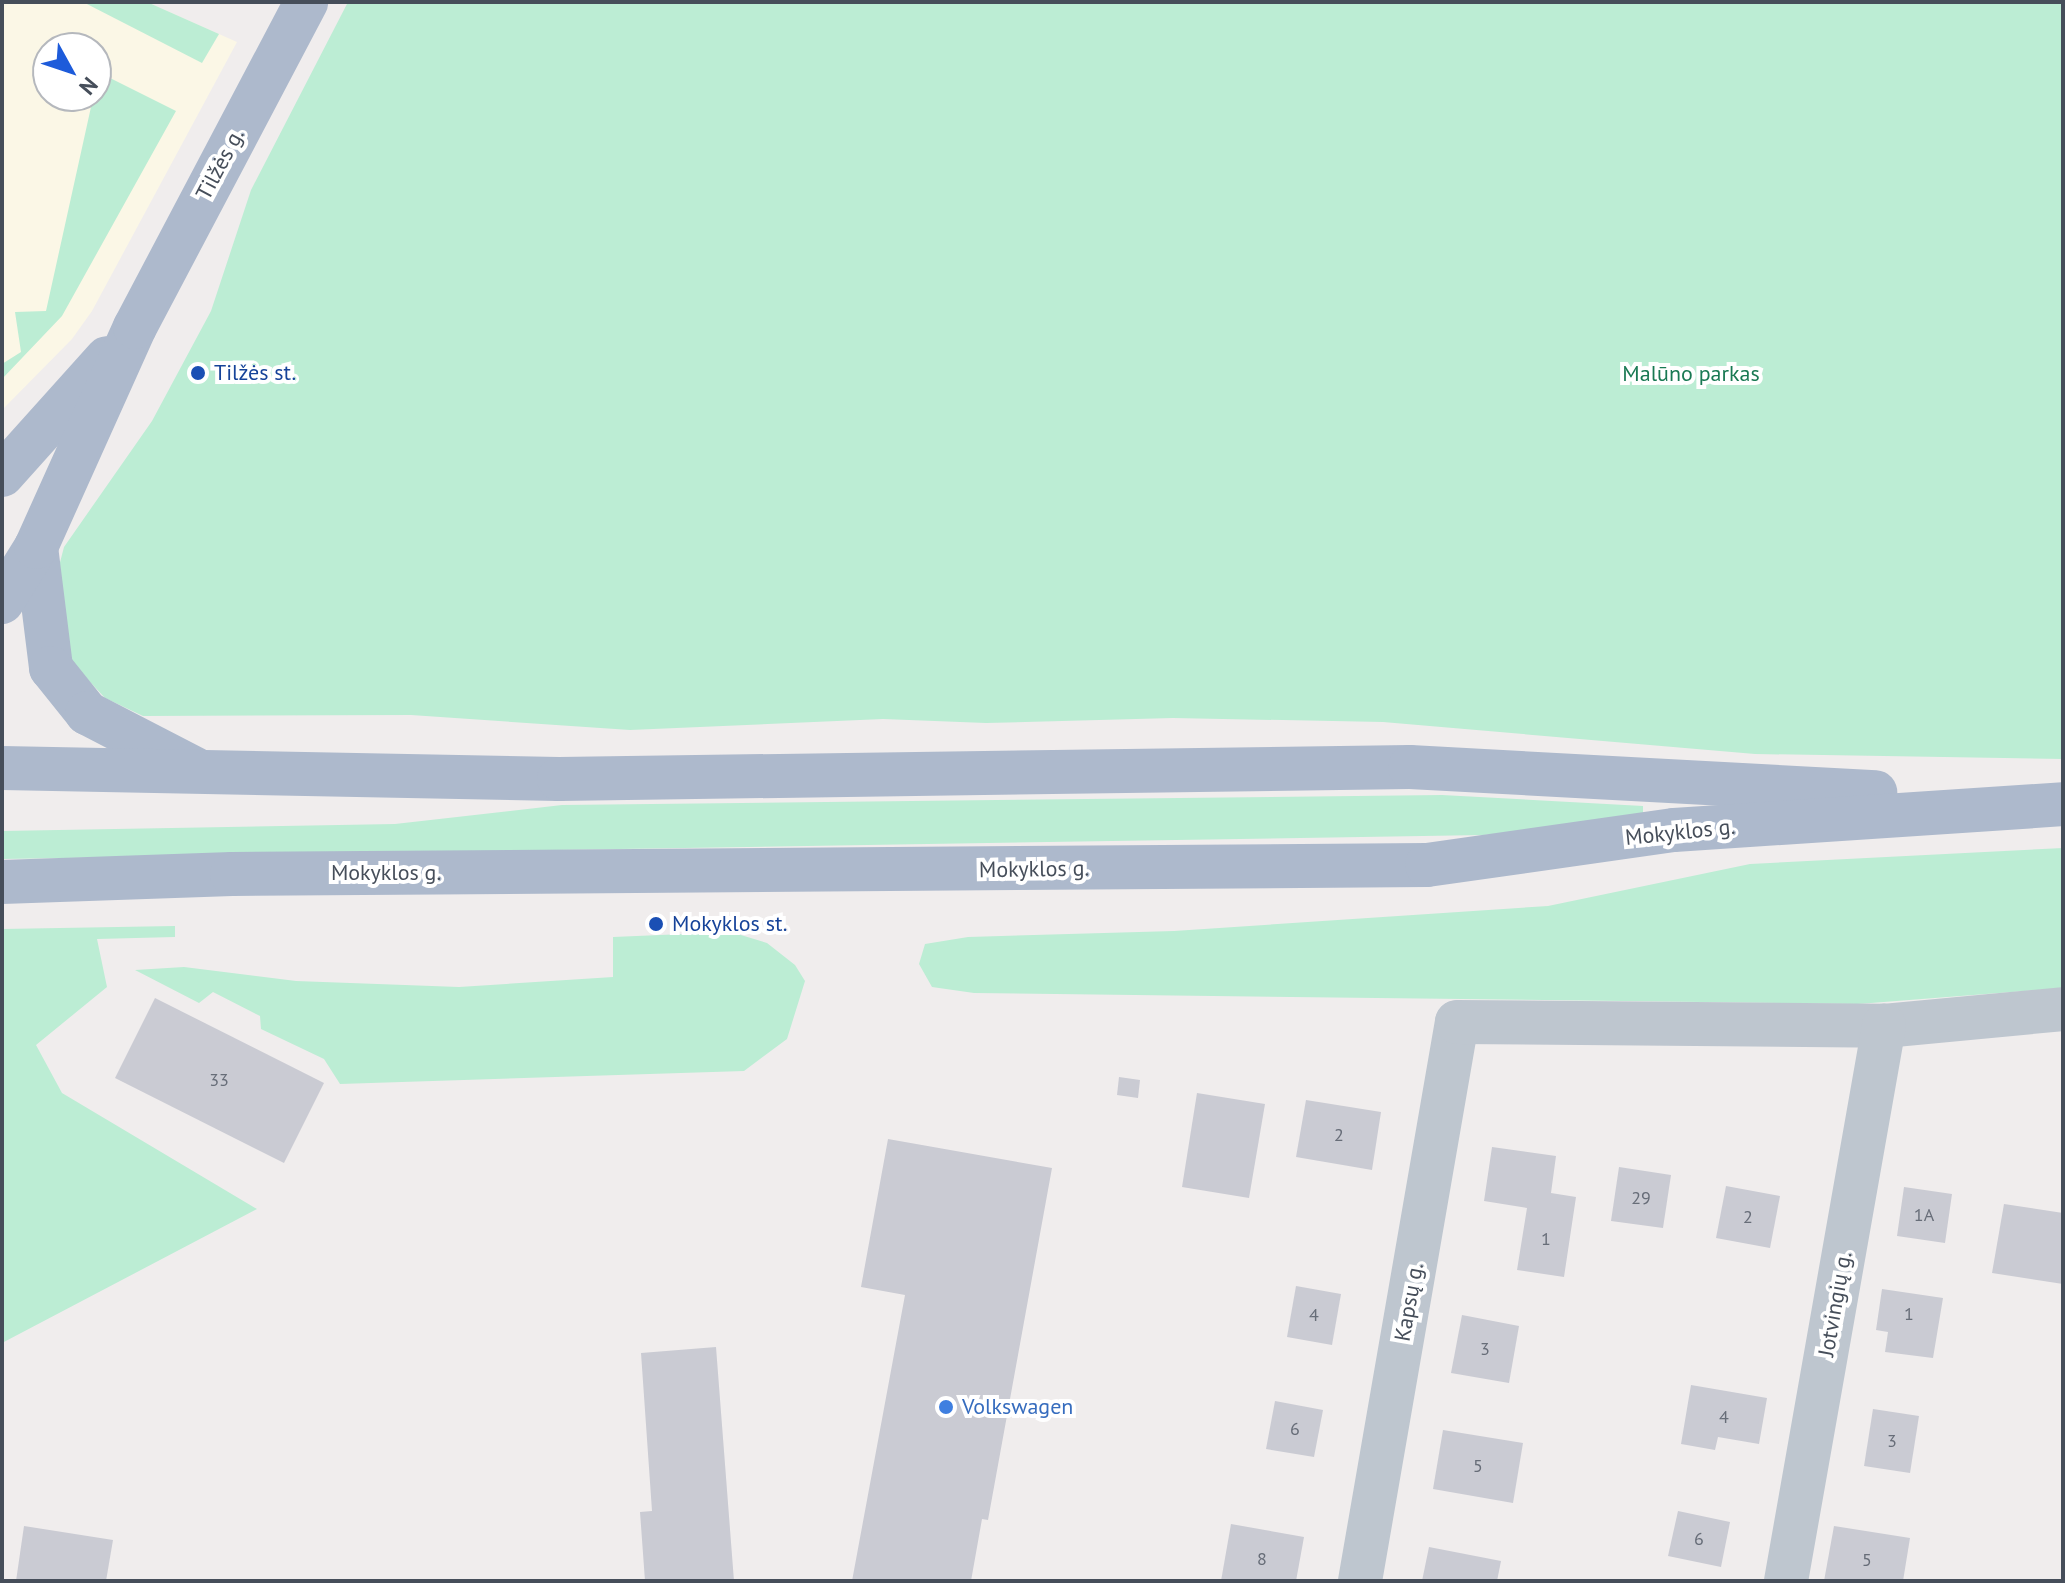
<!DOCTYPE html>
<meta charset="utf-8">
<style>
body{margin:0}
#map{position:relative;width:2065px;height:1583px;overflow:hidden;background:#f0eded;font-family:"PT Sans",sans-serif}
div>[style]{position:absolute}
.commercial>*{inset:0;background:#fbf7e6}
.green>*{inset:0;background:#bcedd4}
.building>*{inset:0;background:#cacbd3}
.street>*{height:44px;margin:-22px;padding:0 22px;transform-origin:22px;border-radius:22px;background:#bec6cf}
.primary>*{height:44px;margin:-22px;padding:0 22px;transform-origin:22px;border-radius:22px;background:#adb9cc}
.dots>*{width:22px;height:22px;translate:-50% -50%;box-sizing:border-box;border:4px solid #fff;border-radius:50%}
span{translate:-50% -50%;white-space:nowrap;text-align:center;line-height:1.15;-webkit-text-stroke:8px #fff;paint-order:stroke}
.number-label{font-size:18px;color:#676d78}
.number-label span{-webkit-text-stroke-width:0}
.street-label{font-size:22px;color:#464e5a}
.transit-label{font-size:22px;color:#164399}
.left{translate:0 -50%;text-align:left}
.park-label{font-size:22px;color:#197953}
.shop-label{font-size:22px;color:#366cbe}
.frame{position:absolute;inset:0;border:4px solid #464e5a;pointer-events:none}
.north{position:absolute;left:32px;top:32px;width:80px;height:80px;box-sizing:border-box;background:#fff;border:2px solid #b5b8bd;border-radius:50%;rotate:130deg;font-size:22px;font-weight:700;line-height:32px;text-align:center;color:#464e5a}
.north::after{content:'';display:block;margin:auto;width:28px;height:36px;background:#1d5bda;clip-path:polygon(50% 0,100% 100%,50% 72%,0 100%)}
</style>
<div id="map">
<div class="commercial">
<div style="clip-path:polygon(evenodd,2px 2px,147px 2px,237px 42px,92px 311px,72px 339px,2px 410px,2px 2px,48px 48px,96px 48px,96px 96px,48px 96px,48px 48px)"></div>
</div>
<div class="green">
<div style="clip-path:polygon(83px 2px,147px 2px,219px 34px,202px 63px)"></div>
<div style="clip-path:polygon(348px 2px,2063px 2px,2063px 759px,1755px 754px,1383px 722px,1173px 718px,986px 723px,883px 719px,630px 730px,411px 715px,143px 716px,105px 698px,66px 656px,51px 597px,64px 547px,152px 421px,211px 311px,251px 190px)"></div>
<div style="clip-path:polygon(96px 76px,108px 77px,176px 111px,62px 316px,2px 379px,2px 364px,21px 352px,15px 312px,46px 311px,91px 107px,60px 99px,96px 96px)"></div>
<div style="clip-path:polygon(1442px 795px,1643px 806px,1643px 819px,1484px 835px,2px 859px,2px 831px,395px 824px,562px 805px)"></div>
<div style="clip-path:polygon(2063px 848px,2063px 988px,1858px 1004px,974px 993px,932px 987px,919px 964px,925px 944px,968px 937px,1174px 931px,1548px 906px,1750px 864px)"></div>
<div style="clip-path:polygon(175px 926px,175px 937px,97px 939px,107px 987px,36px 1045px,62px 1093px,257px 1209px,2px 1343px,2px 929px)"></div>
<div style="clip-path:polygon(731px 932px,767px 943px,795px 965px,805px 981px,787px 1039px,744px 1071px,340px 1084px,324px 1059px,261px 1029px,260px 1016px,213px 992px,199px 1003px,135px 970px,184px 967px,296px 981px,459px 987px,613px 977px,613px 937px)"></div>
</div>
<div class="building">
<div style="clip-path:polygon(155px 998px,324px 1083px,284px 1163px,115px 1078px)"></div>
<div style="clip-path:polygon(1119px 1077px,1140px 1080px,1138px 1098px,1117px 1095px)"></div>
<div style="clip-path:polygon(1197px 1093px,1265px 1104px,1249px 1198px,1182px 1187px)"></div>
<div style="clip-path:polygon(1306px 1100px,1381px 1112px,1372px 1170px,1296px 1157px)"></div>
<div style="clip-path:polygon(888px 1139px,1052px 1168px,988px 1520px,982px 1519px,971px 1581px,852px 1581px,905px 1295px,861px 1287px)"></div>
<div style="clip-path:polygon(1492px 1147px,1556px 1156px,1551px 1193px,1576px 1197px,1564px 1277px,1517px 1270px,1527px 1208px,1484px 1201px)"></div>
<div style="clip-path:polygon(1619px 1167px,1671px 1175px,1663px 1228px,1611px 1221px)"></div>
<div style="clip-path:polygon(1726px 1186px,1780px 1196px,1770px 1248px,1716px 1238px)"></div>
<div style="clip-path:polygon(1904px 1187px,1952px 1194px,1945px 1243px,1897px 1236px)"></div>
<div style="clip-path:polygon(2004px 1204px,2063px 1213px,2063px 1284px,1992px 1273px)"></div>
<div style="clip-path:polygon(1296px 1286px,1341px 1294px,1332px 1345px,1287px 1337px)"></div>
<div style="clip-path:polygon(1882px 1289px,1943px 1298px,1933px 1358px,1885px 1352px,1888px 1332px,1876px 1330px)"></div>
<div style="clip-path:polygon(1462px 1315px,1519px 1326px,1509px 1383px,1451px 1373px)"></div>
<div style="clip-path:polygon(716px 1347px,734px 1581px,645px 1581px,640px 1512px,652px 1511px,641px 1353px)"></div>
<div style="clip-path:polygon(1691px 1385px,1767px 1398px,1759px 1444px,1718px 1437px,1715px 1450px,1681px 1444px)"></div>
<div style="clip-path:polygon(1275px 1401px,1323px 1410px,1314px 1457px,1266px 1449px)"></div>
<div style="clip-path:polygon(1873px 1409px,1919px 1416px,1910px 1473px,1864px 1466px)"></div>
<div style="clip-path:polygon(1443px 1430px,1523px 1443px,1513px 1503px,1433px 1489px)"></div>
<div style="clip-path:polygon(1678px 1511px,1730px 1522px,1721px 1567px,1668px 1556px)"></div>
<div style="clip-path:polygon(1231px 1524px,1304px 1537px,1296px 1581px,1221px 1581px)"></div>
<div style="clip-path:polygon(24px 1526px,113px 1540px,106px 1581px,16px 1581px)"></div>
<div style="clip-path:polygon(1834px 1526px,1910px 1538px,1903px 1581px,1824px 1581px)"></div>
<div style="clip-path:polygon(1429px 1547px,1501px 1561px,1497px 1581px,1422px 1581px)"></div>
</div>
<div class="street">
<div style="left:1360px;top:1581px;width:567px;rotate:-80.16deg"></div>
<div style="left:1457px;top:1022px;width:427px;rotate:0.5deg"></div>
<div style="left:1884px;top:1026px;width:180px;rotate:-5.4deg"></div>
<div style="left:1786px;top:1581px;width:564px;rotate:-79.99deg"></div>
</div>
<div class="primary">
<div style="left:2px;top:475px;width:157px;rotate:-48.1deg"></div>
<div style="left:36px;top:547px;width:122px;rotate:82.9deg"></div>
<div style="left:51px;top:668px;width:58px;rotate:51.3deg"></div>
<div style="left:87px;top:713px;width:122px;rotate:27.4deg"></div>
<div style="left:2px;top:602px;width:65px;rotate:-58.3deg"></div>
<div style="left:36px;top:547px;width:241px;rotate:-65.8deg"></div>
<div style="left:135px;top:327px;width:367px;rotate:-62.2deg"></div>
<div style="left:2px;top:768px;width:557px;rotate:1.13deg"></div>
<div style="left:559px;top:779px;width:851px;rotate:-0.81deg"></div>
<div style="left:1410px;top:767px;width:466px;rotate:3.1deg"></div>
<div style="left:2px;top:882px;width:230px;rotate:-2deg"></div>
<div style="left:232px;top:874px;width:1195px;rotate:-0.43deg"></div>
<div style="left:1427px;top:865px;width:249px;rotate:-8.1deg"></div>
<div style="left:1674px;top:830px;width:390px;rotate:-3.8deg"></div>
</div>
<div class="dots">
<div style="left:198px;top:373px;background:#1a4fb4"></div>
<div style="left:656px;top:924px;background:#1a4fb4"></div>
<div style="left:946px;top:1407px;background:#3f7fe0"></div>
</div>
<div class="number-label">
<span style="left:219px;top:1080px">33</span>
<span style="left:1339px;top:1135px">2</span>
<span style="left:1641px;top:1198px">29</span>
<span style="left:1924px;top:1215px">1A</span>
<span style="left:1748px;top:1217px">2</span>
<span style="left:1546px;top:1239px">1</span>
<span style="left:1909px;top:1314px">1</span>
<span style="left:1314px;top:1315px">4</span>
<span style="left:1485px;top:1349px">3</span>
<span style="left:1724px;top:1417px">4</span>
<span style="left:1295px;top:1429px">6</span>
<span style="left:1892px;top:1441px">3</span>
<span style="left:1478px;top:1466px">5</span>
<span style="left:1699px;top:1539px">6</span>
<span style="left:1262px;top:1559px">8</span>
<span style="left:1867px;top:1560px">5</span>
</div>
<div class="street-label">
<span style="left:220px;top:164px;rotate:-62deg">Tilžės g.</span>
<span style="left:1680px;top:832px;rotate:-6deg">Mokyklos g.</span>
<span style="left:1034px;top:869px;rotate:-1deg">Mokyklos g.</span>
<span style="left:386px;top:873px">Mokyklos g.</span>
<span style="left:1409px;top:1302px;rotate:-80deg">Kapsų g.</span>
<span style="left:1835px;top:1304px;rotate:-80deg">Jotvingių g.</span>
</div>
<div class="transit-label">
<span class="left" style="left:214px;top:373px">Tilžės st.</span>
<span class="left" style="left:672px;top:924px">Mokyklos st.</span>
</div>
<div class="park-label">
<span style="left:1691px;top:374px">Malūno parkas</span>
</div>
<div class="shop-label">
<span class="left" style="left:962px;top:1407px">Volkswagen</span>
</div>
<div class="frame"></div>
<div class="north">N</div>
</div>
